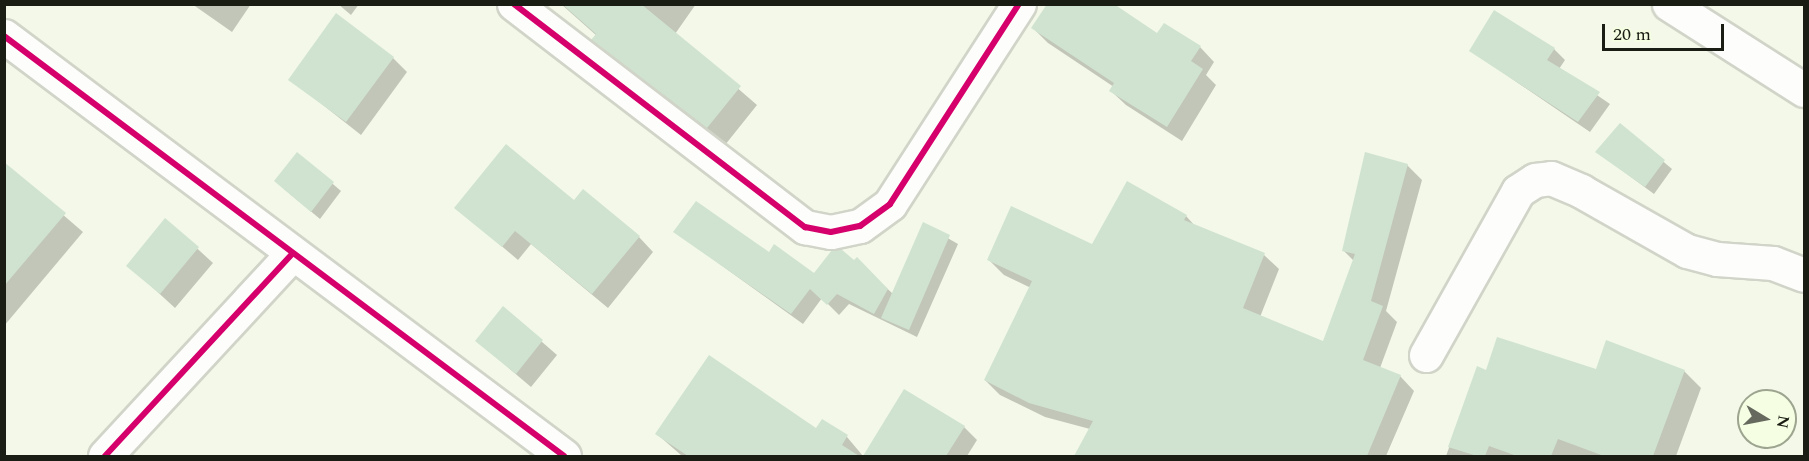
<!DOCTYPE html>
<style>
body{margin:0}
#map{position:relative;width:1809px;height:461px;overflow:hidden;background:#f3f8e8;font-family:Spectral,serif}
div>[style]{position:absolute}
.shadow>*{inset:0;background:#0003}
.building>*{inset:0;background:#d0e3d0}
.roads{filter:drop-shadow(2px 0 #d1d4c8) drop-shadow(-2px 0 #d1d4c8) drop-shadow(0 2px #d1d4c8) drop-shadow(0 -2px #d1d4c8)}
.minor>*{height:33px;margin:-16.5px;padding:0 16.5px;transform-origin:16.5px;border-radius:16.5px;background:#fdfefc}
.major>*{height:33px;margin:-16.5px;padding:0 16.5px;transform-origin:16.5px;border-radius:16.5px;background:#fdfefc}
.cycleway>*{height:6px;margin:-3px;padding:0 3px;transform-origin:3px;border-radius:3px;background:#d6006c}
span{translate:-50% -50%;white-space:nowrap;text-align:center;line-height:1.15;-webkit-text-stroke:5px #f5fee2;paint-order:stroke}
.frame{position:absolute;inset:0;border:6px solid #1a1d13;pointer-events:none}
.north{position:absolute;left:1737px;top:389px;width:60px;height:60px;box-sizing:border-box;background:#f5fee2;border:2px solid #9da48f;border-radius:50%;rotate:100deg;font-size:16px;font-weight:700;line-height:24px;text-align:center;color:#1a1d13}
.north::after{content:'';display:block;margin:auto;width:21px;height:27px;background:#666a5e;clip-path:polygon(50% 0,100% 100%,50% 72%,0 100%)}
.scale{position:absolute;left:1602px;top:24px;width:122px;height:27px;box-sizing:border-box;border:3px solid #1a1d13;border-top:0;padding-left:8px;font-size:18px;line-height:21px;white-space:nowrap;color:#1a1d13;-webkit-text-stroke:4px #f5fee2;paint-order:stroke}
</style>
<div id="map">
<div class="shadow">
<div style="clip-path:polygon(192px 4px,251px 4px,232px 32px)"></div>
<div style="clip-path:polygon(338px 4px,359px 4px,351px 15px)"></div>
<div style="clip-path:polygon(561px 4px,696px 4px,675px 34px,757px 105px,725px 145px,611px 57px,593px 40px,597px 36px)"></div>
<div style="clip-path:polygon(1033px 28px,1158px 35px,1200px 47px,1214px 62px,1206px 75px,1216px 85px,1182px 141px,1126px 105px,1111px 91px,1114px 87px,1048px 43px)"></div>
<div style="clip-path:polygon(1554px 49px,1565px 60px,1559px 69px,1610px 104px,1590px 132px,1471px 51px)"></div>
<div style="clip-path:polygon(393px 58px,407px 72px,361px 135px,290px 79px)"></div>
<div style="clip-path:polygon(1620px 125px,1672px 169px,1654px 194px,1597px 152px)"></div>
<div style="clip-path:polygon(298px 154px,341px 191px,320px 219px,284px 189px)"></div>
<div style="clip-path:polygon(4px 164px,83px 232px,4px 326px)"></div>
<div style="clip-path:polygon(1407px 165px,1422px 180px,1386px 311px,1397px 322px,1380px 368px,1400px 376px,1414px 391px,1386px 456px,1087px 456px,1079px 449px,1090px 429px,1045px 417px,1000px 395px,985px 380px,1031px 288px,1004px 275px,989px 260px,1092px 246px,1186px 216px,1196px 227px,1264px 255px,1279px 269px,1260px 317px,1324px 343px,1354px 261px,1344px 251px)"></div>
<div style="clip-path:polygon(574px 202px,639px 237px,653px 252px,608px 308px,531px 244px,518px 260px,456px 207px)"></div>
<div style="clip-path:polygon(166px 220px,213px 263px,175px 308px,128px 265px)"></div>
<div style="clip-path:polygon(923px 224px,958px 244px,917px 337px,849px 304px,839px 315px,822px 298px,803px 324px,675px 232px,769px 254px,814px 275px,857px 260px,893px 294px)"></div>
<div style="clip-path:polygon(503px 308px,557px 355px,531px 387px,477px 341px)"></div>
<div style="clip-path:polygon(1478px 368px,1487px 372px,1684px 371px,1701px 388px,1676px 456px,1446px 456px)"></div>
<div style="clip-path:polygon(822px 421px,847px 437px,863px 456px,682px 456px,657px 434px,817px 430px)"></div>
<div style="clip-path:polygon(964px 427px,977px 440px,967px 456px,881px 456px,871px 446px)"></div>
</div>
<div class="building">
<div style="clip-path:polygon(562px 4px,641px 4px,741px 86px,707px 128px,591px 40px,596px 34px)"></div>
<div style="clip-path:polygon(1047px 4px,1114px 4px,1157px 33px,1164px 23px,1201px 46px,1191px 61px,1203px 69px,1167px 127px,1109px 91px,1114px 83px,1031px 28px)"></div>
<div style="clip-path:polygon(1494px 10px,1555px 48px,1547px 60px,1600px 92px,1578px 122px,1469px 51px)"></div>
<div style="clip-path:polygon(336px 13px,394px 57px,346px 122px,288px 80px)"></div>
<div style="clip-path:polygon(1620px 123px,1665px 160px,1645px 187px,1595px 152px)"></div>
<div style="clip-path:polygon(506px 144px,574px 200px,583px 189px,640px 236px,592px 294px,515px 231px,502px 247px,454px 208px)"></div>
<div style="clip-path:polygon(297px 152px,334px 182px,311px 212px,274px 181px)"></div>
<div style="clip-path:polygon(1365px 152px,1408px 164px,1371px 301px,1383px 306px,1363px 360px,1401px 375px,1367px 456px,1074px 456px,1093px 421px,1029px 403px,984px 380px,1032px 281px,987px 260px,1011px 206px,1092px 244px,1127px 181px,1187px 215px,1184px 220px,1265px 253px,1243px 308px,1323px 341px,1355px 254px,1342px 251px)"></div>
<div style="clip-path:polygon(4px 162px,66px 213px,4px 286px)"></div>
<div style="clip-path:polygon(696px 201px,769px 252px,774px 244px,814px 273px,832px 250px,841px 249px,854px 260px,857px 257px,888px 289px,874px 314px,837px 294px,827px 305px,810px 289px,791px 314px,673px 232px)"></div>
<div style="clip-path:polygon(165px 218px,199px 247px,160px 294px,126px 266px)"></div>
<div style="clip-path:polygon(923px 222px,950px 235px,909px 330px,881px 318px)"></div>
<div style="clip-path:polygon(503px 306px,543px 340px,516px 374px,475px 341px)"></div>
<div style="clip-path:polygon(1497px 337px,1596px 369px,1606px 340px,1685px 370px,1653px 456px,1604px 456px,1558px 439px,1551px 456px,1517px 456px,1489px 446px,1485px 456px,1477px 456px,1448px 447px,1477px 366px,1486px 370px)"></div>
<div style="clip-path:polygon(709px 355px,816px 428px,822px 419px,848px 435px,842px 445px,859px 456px,688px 456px,655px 434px)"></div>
<div style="clip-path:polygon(904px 389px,965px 426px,946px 456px,863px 456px)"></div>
</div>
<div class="roads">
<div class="minor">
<div style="left:514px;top:4px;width:367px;rotate:37.5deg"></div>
<div style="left:805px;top:227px;width:26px;rotate:11deg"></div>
<div style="left:831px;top:232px;width:30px;rotate:-12deg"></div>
<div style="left:860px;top:226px;width:37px;rotate:-36deg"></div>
<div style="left:890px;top:204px;width:238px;rotate:-57.2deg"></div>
<div style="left:4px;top:36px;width:700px;rotate:36.87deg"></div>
<div style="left:1426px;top:355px;width:188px;rotate:-60.7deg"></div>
<div style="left:1518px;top:191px;width:20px;rotate:-33deg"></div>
<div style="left:1535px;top:180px;width:16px;rotate:-7deg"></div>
<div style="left:1551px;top:178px;width:33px;rotate:23deg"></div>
<div style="left:1581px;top:191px;width:122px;rotate:29.5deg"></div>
<div style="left:1687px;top:251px;width:31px;rotate:15deg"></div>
<div style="left:1717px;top:259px;width:56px;rotate:4.1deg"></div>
<div style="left:1773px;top:263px;width:33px;rotate:21deg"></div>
<div style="left:105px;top:456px;width:275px;rotate:-47.2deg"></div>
</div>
<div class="major">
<div style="left:1669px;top:4px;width:160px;rotate:32.5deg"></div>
</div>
</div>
<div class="cycleway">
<div style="left:514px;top:4px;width:367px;rotate:37.5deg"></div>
<div style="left:805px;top:227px;width:26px;rotate:11deg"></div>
<div style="left:831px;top:232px;width:30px;rotate:-12deg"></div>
<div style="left:860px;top:226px;width:37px;rotate:-36deg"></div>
<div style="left:890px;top:204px;width:238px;rotate:-57.2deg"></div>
<div style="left:4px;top:36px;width:700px;rotate:36.87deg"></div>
<div style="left:105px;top:456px;width:275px;rotate:-47.2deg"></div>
</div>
<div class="frame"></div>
<div class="north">N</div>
<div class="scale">20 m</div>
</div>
